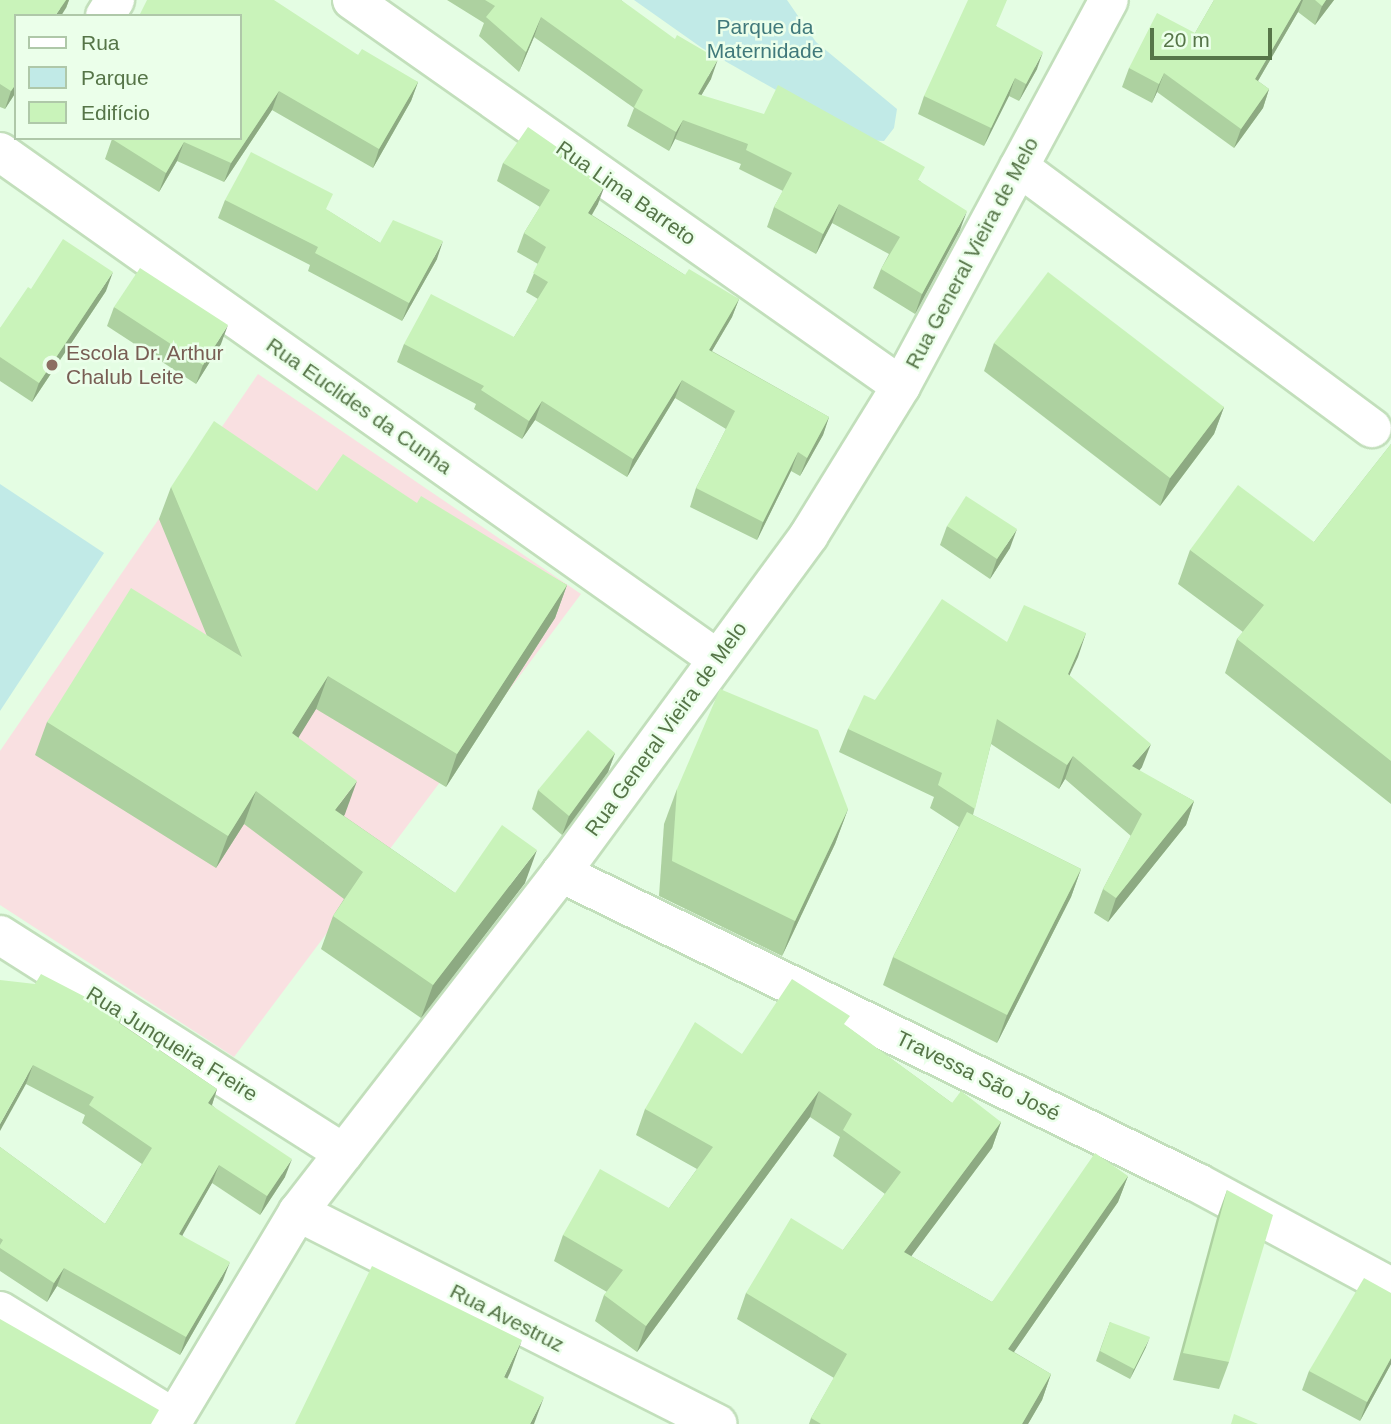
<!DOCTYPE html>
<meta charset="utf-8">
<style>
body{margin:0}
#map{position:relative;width:1391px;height:1424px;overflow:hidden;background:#e4fde3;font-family:Helvetica,sans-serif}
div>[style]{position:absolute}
.education>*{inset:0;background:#f9e0e1}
.green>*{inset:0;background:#c1eae7}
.roads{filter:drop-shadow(2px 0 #c2dfbb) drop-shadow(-2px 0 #c2dfbb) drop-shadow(0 2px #c2dfbb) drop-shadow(0 -2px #c2dfbb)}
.minor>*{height:38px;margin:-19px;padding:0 19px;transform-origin:19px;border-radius:19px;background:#fff}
.wall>*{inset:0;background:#add1a0}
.shaded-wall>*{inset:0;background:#8daa82}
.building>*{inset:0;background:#c9f3ba}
.dots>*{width:19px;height:19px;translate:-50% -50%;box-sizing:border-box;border:4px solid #ebffea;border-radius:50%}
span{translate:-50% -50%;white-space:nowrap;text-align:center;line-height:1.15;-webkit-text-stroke:5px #ebffea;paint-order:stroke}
.park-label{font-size:21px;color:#40797b}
.street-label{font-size:21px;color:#567548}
.education-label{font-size:21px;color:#785e54}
.left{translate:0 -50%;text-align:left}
.legend{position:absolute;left:14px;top:14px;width:228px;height:126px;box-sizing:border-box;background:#ebffea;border:2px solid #afc8a9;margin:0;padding:9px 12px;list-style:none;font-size:21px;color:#567548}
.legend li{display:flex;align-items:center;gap:14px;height:35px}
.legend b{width:35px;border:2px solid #afc8a9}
.scale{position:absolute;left:1150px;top:28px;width:122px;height:32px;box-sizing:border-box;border:4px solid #567548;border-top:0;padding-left:9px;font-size:21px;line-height:24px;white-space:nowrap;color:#567548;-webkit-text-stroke:5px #ebffea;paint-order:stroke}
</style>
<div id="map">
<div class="education">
<div style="clip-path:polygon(258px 374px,581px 594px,234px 1057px,0 905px,0 751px)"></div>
</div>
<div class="green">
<div style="clip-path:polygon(634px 0,787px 0,816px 42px,897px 109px,894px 128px,884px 141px,864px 140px,702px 48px)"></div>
<div style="clip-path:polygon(0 484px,104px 553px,0 711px)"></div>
</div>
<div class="roads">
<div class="minor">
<div style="left:352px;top:0;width:671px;rotate:35.11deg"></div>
<div style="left:105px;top:16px;width:19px;rotate:-58deg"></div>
<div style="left:0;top:152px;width:878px;rotate:35.26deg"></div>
<div style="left:1019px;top:167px;width:439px;rotate:36.5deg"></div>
<div style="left:561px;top:873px;width:708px;rotate:25.95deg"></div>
<div style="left:1198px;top:1183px;width:219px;rotate:28.3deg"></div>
<div style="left:0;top:935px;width:407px;rotate:32.4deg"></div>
<div style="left:298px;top:1212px;width:470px;rotate:26.8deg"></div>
<div style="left:0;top:1311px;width:204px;rotate:31.6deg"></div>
<div style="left:171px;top:1424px;width:247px;rotate:-59.1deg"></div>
<div style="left:298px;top:1212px;width:429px;rotate:-52.2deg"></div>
<div style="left:561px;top:873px;width:419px;rotate:-53.7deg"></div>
<div style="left:809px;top:535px;width:175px;rotate:-58.3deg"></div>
<div style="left:901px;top:386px;width:438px;rotate:-61.7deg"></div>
</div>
</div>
<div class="wall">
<div style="clip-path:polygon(0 0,69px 0,66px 8px,16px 16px,16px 92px,5px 109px,0 107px)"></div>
<div style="clip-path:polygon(147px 0,358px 55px,418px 82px,411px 101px,373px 168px,272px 110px,224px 182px,177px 161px,159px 192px,105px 159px,112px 139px,240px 138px)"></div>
<div style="clip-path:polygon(447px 0,621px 0,711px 79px,701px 96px,920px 181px,960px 230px,915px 314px,873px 288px,881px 269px,889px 254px,832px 223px,816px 254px,767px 227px,774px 207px,783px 191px,739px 169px,741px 164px,675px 139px,669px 151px,627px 126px,634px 108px,534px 37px,519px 72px,479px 36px,484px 23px)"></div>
<div style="clip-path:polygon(1214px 0,1334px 0,1315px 25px,1298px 12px,1258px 81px,1269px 89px,1263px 108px,1234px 148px,1157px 92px,1152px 103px,1122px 87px,1129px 68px,1195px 33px)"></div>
<div style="clip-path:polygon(996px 26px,1037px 69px,1019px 101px,1009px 96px,984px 146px,918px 114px,924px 96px)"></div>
<div style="clip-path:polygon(564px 152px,561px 159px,598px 204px,592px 215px,685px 275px,739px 299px,732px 317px,712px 351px,829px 417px,823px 435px,800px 476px,791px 471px,757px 540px,690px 507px,696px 488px,726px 429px,675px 398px,627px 477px,535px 420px,522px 439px,474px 409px,476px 404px,397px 362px,404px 344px,514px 337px,538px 299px,526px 292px,538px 264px,517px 252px,524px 233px,540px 207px,497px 181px,503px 163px)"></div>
<div style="clip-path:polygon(225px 200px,327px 210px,380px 243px,437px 259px,402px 321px,308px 271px,310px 265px,218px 218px)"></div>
<div style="clip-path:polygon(106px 291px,32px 402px,0 381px,0 328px)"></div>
<div style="clip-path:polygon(114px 307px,221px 344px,196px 384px,107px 326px)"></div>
<div style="clip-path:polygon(994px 343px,1224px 407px,1214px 434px,1160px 506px,984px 371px)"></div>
<div style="clip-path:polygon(1391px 444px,1391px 804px,1225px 673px,1237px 639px,1243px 632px,1178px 584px,1190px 550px,1314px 542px)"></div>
<div style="clip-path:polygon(171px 487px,317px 491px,417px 503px,567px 585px,555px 618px,446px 787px,316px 709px,298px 737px,345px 814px,344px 816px,455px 893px,525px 883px,421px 1018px,321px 949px,333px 916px,344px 899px,244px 824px,216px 868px,35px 755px,47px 722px,207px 636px,159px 519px)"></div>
<div style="clip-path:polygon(947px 526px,1010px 548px,990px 579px,940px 545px)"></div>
<div style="clip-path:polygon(1086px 633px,1069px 675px,1142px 767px,1139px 771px,1194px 801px,1186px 825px,1108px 922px,1094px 913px,1103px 889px,1131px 836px,1065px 779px,1059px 789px,991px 744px,973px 815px,1081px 869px,1071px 897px,997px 1043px,883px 985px,893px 957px,959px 827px,930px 808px,934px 797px,839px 752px,848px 729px,875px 700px,1007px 642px)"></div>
<div style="clip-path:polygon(615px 753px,608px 772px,562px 835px,532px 809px,538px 790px)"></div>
<div style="clip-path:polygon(677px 789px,848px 809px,835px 844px,782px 956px,659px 896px,664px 824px)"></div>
<div style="clip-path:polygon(35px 984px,122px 1016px,120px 1023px,217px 1089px,212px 1105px,285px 1177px,260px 1215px,212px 1183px,182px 1235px,223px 1280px,180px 1355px,57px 1286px,47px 1302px,0 1271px,0 1147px,105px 1224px,142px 1164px,82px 1123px,85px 1115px,26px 1084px)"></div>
<div style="clip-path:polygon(846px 1026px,952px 1103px,1001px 1122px,992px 1148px,911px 1256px,992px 1302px,1128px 1176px,1118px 1202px,1014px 1352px,1051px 1374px,1042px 1400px,1028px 1424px,809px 1424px,811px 1418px,834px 1378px,737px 1319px,746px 1293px,843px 1250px,885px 1194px,833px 1156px,840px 1137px,810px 1117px,637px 1352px,595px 1321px,604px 1295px,607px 1292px,554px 1261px,563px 1235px,669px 1208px,697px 1169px,636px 1135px,645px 1109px,742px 1054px)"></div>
<div style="clip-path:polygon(1227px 1190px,1229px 1362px,1219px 1389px,1173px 1380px,1217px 1218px)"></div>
<div style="clip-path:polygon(1391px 1293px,1391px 1364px,1360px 1421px,1302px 1390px,1309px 1371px)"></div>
<div style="clip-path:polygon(1110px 1322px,1146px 1347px,1130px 1379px,1096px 1361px)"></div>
</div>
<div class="shaded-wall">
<div style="clip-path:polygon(66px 0,69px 0,66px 8px,61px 16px,55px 16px)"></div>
<div style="clip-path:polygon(1301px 0,1303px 0,1298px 12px,1248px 98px,1255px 79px)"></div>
<div style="clip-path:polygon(1326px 0,1334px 0,1315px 25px,1322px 6px)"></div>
<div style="clip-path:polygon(541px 17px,534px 37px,519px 72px,526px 52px)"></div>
<div style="clip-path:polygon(1043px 52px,1037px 69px,1019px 101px,1026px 84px)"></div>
<div style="clip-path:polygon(718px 59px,711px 79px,690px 114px,698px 94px)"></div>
<div style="clip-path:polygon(1164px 73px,1157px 92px,1152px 103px,1159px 84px)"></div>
<div style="clip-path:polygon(1015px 78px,1009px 96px,984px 146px,991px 128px)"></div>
<div style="clip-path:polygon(418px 82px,411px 101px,373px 168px,379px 149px)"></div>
<div style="clip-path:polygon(16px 84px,16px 92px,5px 109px,11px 91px)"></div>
<div style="clip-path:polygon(1269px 89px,1263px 108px,1234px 148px,1241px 129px)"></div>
<div style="clip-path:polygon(279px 91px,272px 110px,224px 182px,231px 163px)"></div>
<div style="clip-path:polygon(683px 120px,675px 139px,669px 151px,676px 132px)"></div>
<div style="clip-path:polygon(184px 142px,177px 161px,159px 192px,166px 173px)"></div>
<div style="clip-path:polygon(605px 185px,598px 204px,582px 231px,588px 213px)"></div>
<div style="clip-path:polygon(839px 204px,832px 223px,816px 254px,823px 234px)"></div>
<div style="clip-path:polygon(967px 211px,960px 230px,915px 314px,922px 294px)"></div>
<div style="clip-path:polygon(443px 241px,437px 259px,402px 321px,409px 303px)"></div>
<div style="clip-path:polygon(113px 272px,106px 291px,32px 402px,39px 383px)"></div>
<div style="clip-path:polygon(739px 299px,732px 317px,702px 368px,709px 350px)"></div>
<div style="clip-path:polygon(228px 325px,221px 344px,196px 384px,203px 365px)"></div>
<div style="clip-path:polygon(682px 380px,675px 398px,627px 477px,633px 459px)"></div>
<div style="clip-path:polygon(542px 401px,535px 420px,522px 439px,529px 421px)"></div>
<div style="clip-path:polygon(1224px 407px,1214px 434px,1160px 506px,1170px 478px)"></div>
<div style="clip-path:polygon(829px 417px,823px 435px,800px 476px,807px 458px)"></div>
<div style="clip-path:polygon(798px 452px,791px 471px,757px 540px,763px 522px)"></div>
<div style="clip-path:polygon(1017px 529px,1010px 548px,990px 579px,997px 559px)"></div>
<div style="clip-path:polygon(567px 585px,555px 618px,446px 787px,457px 754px)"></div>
<div style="clip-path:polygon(1086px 633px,1078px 657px,1059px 698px,1068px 674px)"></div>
<div style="clip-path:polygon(328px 676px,316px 709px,281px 766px,292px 733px)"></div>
<div style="clip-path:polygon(1151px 744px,1142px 767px,1123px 790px,1132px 766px)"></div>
<div style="clip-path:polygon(615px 753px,608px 772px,562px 835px,569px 816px)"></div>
<div style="clip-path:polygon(1073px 756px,1065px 779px,1059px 789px,1067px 765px)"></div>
<div style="clip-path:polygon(357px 781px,345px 814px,323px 843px,335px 810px)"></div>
<div style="clip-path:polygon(256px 791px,244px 824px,216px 868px,228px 836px)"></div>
<div style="clip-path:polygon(1194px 801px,1186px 825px,1108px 922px,1116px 898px)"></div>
<div style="clip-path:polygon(848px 809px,835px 844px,782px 956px,795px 921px)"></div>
<div style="clip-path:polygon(537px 850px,525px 883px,421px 1018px,433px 985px)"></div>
<div style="clip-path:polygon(1081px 869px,1071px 897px,997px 1043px,1007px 1015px)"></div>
<div style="clip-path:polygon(33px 1065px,26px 1084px,0 1131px,0 1124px)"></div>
<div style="clip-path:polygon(217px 1089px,211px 1108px,208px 1103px)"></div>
<div style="clip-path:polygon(819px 1091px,810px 1117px,637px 1352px,646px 1326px)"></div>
<div style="clip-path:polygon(1001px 1122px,992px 1148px,895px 1278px,904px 1252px)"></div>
<div style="clip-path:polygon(292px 1159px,285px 1177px,260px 1215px,267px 1196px)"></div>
<div style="clip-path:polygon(219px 1165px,212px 1183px,173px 1252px,179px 1234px)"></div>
<div style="clip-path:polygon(1128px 1176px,1118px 1202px,998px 1375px,1008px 1349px)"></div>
<div style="clip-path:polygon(230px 1262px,223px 1280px,180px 1355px,186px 1337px)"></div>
<div style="clip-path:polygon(64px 1268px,57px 1286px,47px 1302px,54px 1283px)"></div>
<div style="clip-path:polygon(1150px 1337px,1146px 1347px,1130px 1379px,1134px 1369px)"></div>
<div style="clip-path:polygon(522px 1340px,510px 1373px,492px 1411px,504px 1377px)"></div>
<div style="clip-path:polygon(1391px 1358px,1391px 1364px,1360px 1421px,1367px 1402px)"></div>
<div style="clip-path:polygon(1051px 1374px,1042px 1400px,1028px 1424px,1022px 1424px)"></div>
<div style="clip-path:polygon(544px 1397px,534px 1424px,530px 1424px)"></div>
</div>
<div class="building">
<div style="clip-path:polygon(0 0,66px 0,55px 16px,16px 16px,16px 84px,11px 91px,0 84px)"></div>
<div style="clip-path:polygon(147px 0,274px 0,358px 55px,362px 49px,418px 82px,379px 149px,279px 91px,231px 163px,184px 142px,166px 173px,112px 139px,112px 138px,240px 138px,240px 16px,139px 16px)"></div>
<div style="clip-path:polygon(485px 0,621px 0,675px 39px,677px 35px,718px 59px,698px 94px,764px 114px,778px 85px,925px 167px,918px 180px,967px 211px,922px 294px,881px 269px,900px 237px,839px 204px,823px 234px,774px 207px,792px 173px,746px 150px,748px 144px,683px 120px,676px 132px,634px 107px,643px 90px,541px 17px,526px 52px,486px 17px,495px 6px)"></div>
<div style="clip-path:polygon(968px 0,1007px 0,996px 26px,1043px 52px,1026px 84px,1015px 78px,991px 128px,924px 96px)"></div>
<div style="clip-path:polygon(1214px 0,1301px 0,1255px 79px,1269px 89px,1241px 129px,1164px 73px,1159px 84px,1129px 68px,1157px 13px,1195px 33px)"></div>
<div style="clip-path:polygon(1315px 0,1326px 0,1322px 6px)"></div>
<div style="clip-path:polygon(528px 127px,564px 152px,560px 158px,605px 185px,588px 213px,685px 275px,689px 269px,739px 299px,709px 350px,829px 417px,807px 458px,798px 452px,763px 522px,696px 488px,735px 411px,682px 380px,633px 459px,542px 401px,529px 421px,481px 390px,484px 386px,404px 344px,431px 294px,514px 337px,548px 282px,533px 273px,546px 247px,524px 233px,550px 190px,503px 163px)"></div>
<div style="clip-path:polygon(251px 152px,333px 194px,326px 209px,380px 243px,393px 220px,443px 241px,409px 303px,315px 253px,318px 247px,225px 200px)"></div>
<div style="clip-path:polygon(63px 239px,113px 272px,39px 383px,0 357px,0 328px,28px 287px,31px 289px)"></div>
<div style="clip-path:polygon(140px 268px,228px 325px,203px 365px,114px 307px)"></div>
<div style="clip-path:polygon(1048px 272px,1224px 407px,1170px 478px,994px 343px)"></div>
<div style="clip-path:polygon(214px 421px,317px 491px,343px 454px,417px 503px,421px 496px,567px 585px,457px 754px,328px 676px,292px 733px,357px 781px,335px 810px,455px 893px,502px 825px,537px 850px,433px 985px,333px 916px,363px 872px,256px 791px,228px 836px,47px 722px,131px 588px,242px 657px,171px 487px)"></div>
<div style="clip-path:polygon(1391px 444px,1391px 761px,1237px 639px,1264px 605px,1190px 550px,1238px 485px,1314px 542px)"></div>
<div style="clip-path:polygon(966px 496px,1017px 529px,997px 559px,947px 526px)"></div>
<div style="clip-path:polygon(942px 599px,1007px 642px,1024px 605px,1086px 633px,1068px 674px,1151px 744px,1132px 766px,1194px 801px,1116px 898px,1103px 889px,1142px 814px,1073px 756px,1067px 765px,997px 719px,975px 809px,938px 785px,942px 773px,848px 729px,864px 695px,875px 700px)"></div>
<div style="clip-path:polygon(720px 689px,818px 730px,848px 809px,795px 921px,672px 861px,677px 789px)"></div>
<div style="clip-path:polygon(588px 730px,615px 753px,569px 816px,538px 790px)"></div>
<div style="clip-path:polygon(967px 812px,1081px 869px,1007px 1015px,893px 957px)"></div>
<div style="clip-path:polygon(41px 974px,122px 1016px,119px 1023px,217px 1089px,208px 1103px,292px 1159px,267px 1196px,219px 1165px,179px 1234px,230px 1262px,186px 1337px,64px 1268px,54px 1283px,0 1248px,0 1245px,3px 1240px,0 1238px,0 1147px,105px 1224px,152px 1148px,89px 1105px,94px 1097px,33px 1065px,0 1124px,0 980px,35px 984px)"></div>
<div style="clip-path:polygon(792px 979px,850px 1016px,844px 1024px,952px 1103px,961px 1091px,1001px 1122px,904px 1252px,992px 1302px,1095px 1153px,1128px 1176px,1008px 1349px,1051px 1374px,1022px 1424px,821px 1424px,811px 1418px,847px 1354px,746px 1293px,791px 1218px,843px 1250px,901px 1172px,843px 1130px,852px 1114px,819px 1091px,646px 1326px,604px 1295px,623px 1270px,563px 1235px,600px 1169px,669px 1208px,713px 1147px,645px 1109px,695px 1022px,742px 1054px)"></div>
<div style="clip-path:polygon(1227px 1190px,1273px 1215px,1229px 1362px,1183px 1353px)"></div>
<div style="clip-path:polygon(372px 1266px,522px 1340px,504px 1377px,544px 1397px,530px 1424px,295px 1424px)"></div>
<div style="clip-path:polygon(1364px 1278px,1391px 1293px,1391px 1358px,1367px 1402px,1309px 1371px)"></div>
<div style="clip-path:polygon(0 1319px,159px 1410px,151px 1424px,0 1424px)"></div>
<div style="clip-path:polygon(1110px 1322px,1150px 1337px,1134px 1369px,1100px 1351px)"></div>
<div style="clip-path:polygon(1234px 1414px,1258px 1424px,1231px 1424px)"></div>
</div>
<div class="dots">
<div style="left:52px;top:365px;background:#8d6e63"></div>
</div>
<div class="park-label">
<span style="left:765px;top:39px">Parque da<br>Maternidade</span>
</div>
<div class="street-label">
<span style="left:626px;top:193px;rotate:35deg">Rua Lima Barreto</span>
<span style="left:972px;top:253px;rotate:-62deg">Rua General Vieira de Melo</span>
<span style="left:359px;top:406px;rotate:35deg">Rua Euclides da Cunha</span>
<span style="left:666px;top:729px;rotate:-54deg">Rua General Vieira de Melo</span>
<span style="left:172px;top:1044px;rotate:32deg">Rua Junqueira Freire</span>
<span style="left:978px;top:1076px;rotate:26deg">Travessa São José</span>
<span style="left:507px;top:1318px;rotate:27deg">Rua Avestruz</span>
</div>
<div class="education-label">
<span class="left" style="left:66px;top:365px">Escola Dr. Arthur<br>Chalub Leite</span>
</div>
<ul class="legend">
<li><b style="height:9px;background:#fff"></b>Rua</li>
<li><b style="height:19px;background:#c1eae7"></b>Parque</li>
<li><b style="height:19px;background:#c9f3ba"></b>Edifício</li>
</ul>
<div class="scale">20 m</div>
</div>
